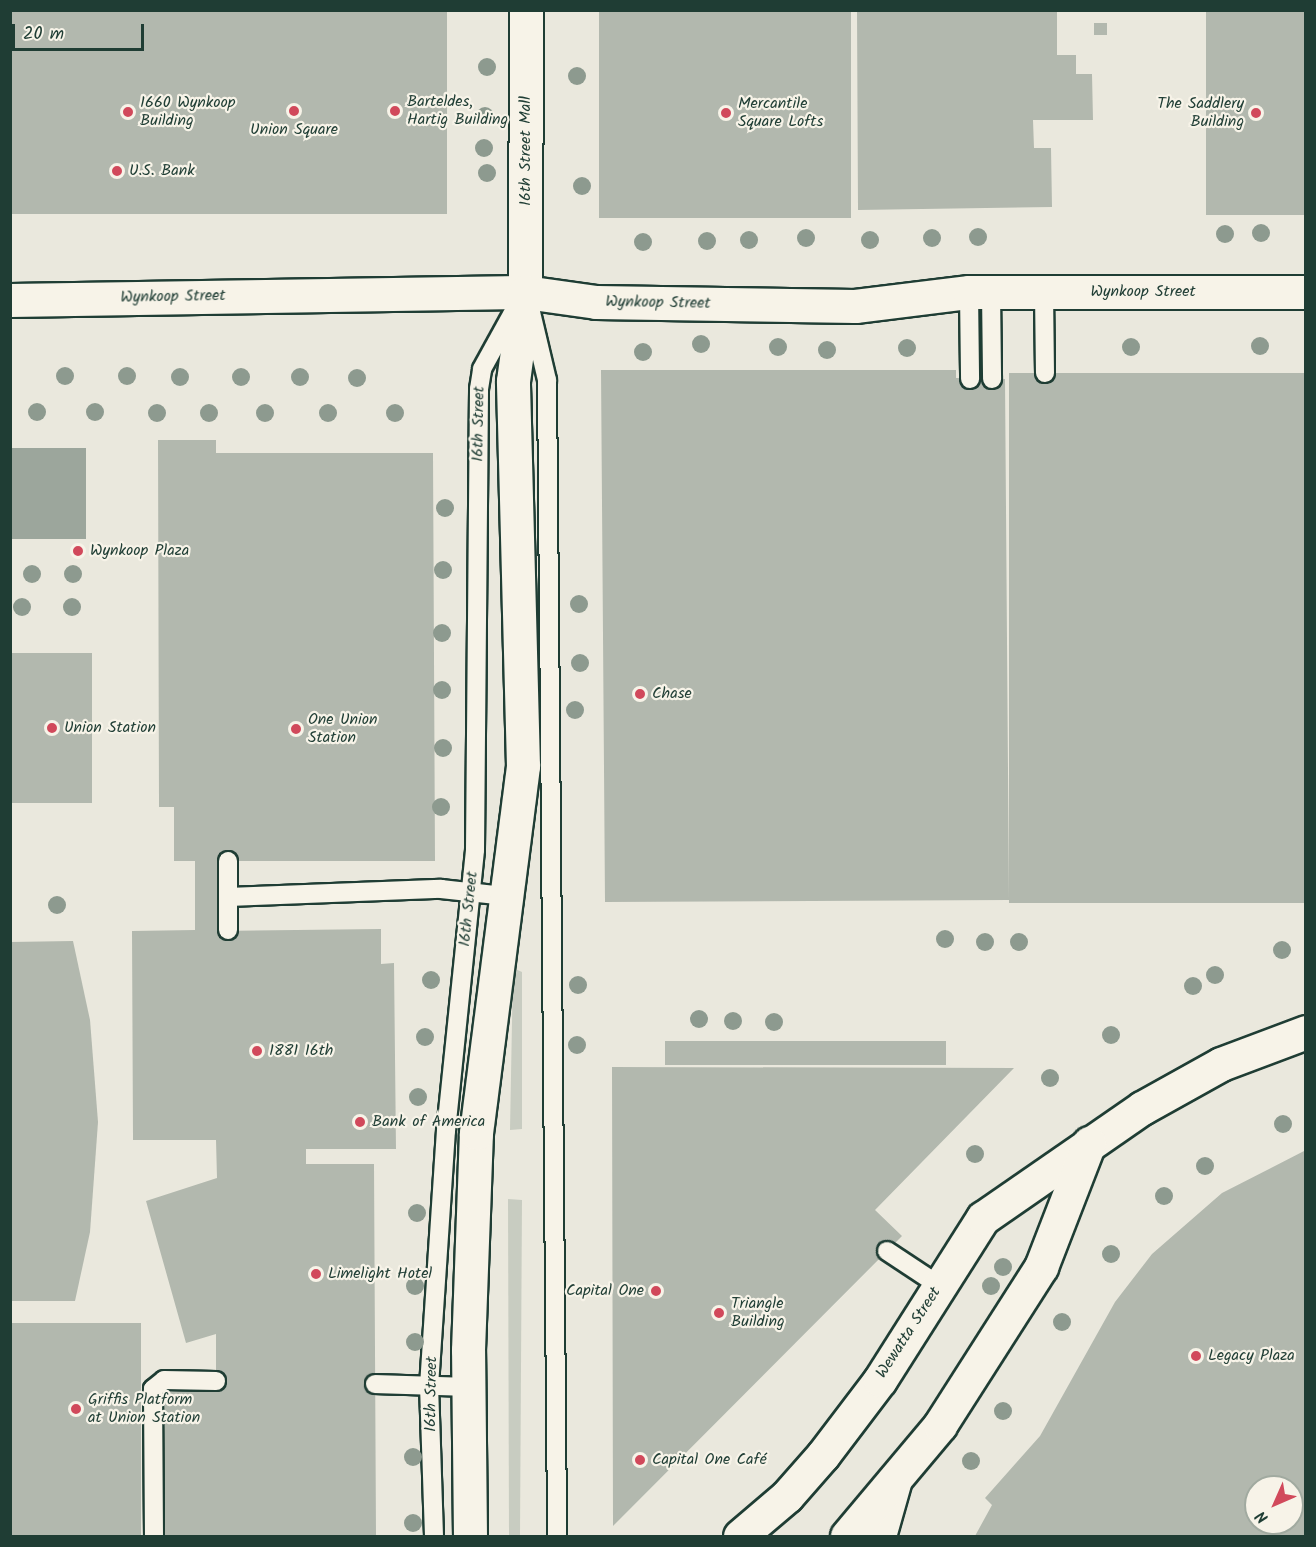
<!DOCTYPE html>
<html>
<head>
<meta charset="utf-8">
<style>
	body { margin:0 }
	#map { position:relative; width:1316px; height:1547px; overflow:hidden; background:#eae8dd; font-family:Kalam,sans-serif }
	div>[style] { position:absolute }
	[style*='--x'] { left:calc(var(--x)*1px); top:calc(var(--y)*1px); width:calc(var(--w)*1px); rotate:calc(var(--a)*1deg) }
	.green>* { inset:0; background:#c8ccc1 }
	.water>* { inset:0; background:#9ca69c; transform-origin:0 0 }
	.building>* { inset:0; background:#b2b8ae; transform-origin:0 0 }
	.roads { filter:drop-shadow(2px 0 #1f3d34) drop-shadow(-2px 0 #1f3d34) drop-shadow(0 2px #1f3d34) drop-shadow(0 -2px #1f3d34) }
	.lane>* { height:18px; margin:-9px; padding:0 9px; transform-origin:9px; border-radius:9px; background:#f7f3e8 }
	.street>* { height:33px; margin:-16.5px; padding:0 16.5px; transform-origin:16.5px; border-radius:16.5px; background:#f7f3e8 }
	.secondary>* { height:33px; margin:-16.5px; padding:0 16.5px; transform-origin:16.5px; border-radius:16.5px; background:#f7f3e8 }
	.trees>* { width:18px; height:18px; margin:-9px; border-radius:50%; background:#8d9a8f }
	.dots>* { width:16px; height:16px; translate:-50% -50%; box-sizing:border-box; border:3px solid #f7f3e8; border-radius:50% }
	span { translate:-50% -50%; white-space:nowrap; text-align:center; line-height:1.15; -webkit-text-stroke:4.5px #f7f3e8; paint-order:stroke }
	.poi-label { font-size:16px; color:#1f3d34 }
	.left { translate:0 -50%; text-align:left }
	.right { translate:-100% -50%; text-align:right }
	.street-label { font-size:16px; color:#1f3d34 }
	.frame { position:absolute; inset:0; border:12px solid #1f3d34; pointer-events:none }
	.north { position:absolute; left:1244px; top:1475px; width:60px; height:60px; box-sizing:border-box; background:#f7f3e8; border:2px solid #a1aaa0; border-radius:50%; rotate:225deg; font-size:16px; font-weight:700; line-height:24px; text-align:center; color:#1f3d34 }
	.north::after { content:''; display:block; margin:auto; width:21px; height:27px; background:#d1495b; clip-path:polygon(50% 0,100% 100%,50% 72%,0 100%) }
	.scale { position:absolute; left:12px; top:24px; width:132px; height:27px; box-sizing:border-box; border:3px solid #1f3d34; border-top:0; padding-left:8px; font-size:18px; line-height:21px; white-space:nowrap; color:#1f3d34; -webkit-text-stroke:4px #f7f3e8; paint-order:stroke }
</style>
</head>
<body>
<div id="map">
	<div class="green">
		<div style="clip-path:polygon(513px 968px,522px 972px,522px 1129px,510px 1130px)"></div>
		<div style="clip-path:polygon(508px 1199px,522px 1200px,520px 1536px,509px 1536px)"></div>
	</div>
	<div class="water">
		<div style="left:10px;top:448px;width:76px;height:91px"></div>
	</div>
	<div class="building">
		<div style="left:10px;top:10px;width:437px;height:204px"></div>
		<div style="left:599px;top:10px;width:252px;height:208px"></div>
		<div style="clip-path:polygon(857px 10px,1057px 10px,1057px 55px,1076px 55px,1076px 74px,1092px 74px,1093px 120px,1033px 120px,1034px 148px,1051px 148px,1052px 207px,858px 210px)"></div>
		<div style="left:1206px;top:10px;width:100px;height:205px"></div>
		<div style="left:1094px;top:23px;width:13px;height:12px"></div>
		<div style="clip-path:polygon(601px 370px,956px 370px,956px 378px,1005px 379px,1009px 900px,605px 902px)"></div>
		<div style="left:1009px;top:373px;width:297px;height:530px"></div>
		<div style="clip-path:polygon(158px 440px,216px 440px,216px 453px,433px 453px,435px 861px,218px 861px,219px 931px,381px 929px,381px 964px,394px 963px,396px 1149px,306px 1149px,306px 1164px,374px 1164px,376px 1536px,164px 1536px,163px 1382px,216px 1382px,216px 1334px,186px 1343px,146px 1201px,217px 1178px,216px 1140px,133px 1140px,132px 931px,195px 930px,195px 861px,174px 861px,174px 807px,159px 807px)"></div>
		<div style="left:10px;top:653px;width:82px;height:150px"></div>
		<div style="clip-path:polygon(73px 941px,90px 1020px,98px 1122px,90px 1232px,75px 1301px,10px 1301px,10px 942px)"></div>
		<div style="left:665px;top:1041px;width:281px;height:24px"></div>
		<div style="clip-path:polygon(612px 1067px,1014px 1068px,875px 1210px,902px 1236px,613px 1526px)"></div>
		<div style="clip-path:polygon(evenodd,1306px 1150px,1306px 1536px,975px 1536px,992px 1505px,985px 1498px,1040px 1436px,1115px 1302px,1152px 1254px,1222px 1193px,1306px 1150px,1256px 1487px,1292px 1487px,1292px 1523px,1256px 1523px,1256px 1487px)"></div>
		<div style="left:10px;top:1323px;width:131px;height:213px"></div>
	</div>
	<div class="roads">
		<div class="lane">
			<div style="--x:969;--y:292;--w:87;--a:89.3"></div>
			<div style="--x:991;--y:292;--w:87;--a:89.3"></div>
			<div style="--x:1044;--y:292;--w:81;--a:89.3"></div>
			<div style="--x:530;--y:308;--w:74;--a:76.7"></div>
			<div style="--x:547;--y:380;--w:1156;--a:89.5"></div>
			<div style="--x:228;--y:861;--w:69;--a:90"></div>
			<div style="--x:228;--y:897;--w:213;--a:-2.2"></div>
			<div style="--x:441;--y:889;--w:63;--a:6.3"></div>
			<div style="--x:887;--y:1251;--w:64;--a:33.4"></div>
			<div style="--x:375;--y:1384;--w:94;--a:1.8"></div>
			<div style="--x:154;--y:1536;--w:147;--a:-90.4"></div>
			<div style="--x:153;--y:1389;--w:14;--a:-39"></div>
			<div style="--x:164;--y:1380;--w:52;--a:1.1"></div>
			<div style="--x:434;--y:1536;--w:150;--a:-91.9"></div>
			<div style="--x:429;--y:1386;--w:256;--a:-86.2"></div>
			<div style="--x:446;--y:1131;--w:282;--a:-84.1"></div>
			<div style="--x:475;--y:850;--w:461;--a:-89.5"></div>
			<div style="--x:479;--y:389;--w:20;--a:-81"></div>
			<div style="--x:482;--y:369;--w:68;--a:-61.2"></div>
		</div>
		<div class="street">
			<div style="--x:525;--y:292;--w:282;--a:-89.8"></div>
			<div style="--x:879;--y:1536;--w:55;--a:-74.2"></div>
		</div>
		<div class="secondary">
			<div style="--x:10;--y:300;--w:515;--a:-0.89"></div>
			<div style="--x:525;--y:292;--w:72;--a:8"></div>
			<div style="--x:596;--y:302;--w:259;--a:0.9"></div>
			<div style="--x:855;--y:306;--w:115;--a:-7"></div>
			<div style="--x:969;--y:292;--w:337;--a:0"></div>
			<div style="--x:470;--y:1536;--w:186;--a:-90.6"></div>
			<div style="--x:468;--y:1350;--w:217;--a:-87.9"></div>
			<div style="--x:476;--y:1133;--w:370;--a:-82.7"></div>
			<div style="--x:523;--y:766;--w:385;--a:-91.5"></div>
			<div style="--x:513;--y:381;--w:90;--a:-82.3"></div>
			<div style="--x:740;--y:1536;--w:62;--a:-40.4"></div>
			<div style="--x:787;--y:1496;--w:55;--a:-48.7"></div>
			<div style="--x:823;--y:1455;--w:94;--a:-52.8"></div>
			<div style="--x:880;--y:1380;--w:192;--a:-57.6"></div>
			<div style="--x:983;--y:1218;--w:193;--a:-34.7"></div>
			<div style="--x:1142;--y:1108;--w:90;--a:-29.1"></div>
			<div style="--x:1221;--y:1064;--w:91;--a:-20.6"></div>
			<div style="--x:847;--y:1536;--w:145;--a:-50"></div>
			<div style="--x:940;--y:1425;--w:188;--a:-57.4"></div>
			<div style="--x:1041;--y:1267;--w:133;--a:-68.8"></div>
		</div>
	</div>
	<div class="trees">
		<div style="left:487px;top:67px"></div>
		<div style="left:577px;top:76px"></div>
		<div style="left:485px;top:116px"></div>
		<div style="left:484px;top:148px"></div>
		<div style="left:487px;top:173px"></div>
		<div style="left:582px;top:186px"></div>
		<div style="left:1261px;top:233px"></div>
		<div style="left:1225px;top:234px"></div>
		<div style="left:978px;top:237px"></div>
		<div style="left:806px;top:238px"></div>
		<div style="left:932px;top:238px"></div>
		<div style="left:749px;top:240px"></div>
		<div style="left:870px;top:240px"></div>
		<div style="left:707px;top:241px"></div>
		<div style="left:643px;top:242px"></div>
		<div style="left:701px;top:344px"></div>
		<div style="left:1260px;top:346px"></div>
		<div style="left:778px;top:347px"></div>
		<div style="left:1131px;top:347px"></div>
		<div style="left:907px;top:348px"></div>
		<div style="left:827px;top:350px"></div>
		<div style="left:643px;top:352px"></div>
		<div style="left:65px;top:376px"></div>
		<div style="left:127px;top:376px"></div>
		<div style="left:180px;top:377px"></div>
		<div style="left:241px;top:377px"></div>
		<div style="left:300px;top:377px"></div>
		<div style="left:357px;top:378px"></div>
		<div style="left:37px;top:412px"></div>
		<div style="left:95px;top:412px"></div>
		<div style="left:157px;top:413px"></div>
		<div style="left:209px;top:413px"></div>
		<div style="left:265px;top:413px"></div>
		<div style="left:328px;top:413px"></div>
		<div style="left:395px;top:413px"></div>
		<div style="left:445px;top:508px"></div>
		<div style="left:443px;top:570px"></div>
		<div style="left:32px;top:574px"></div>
		<div style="left:73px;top:574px"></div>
		<div style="left:579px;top:604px"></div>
		<div style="left:22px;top:607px"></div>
		<div style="left:72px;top:607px"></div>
		<div style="left:442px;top:633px"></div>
		<div style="left:580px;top:663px"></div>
		<div style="left:442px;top:690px"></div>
		<div style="left:575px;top:710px"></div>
		<div style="left:443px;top:748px"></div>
		<div style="left:441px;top:807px"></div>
		<div style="left:57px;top:905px"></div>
		<div style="left:945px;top:939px"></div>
		<div style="left:985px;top:942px"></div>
		<div style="left:1019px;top:942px"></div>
		<div style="left:1282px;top:950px"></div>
		<div style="left:1215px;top:975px"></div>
		<div style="left:431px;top:980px"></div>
		<div style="left:578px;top:985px"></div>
		<div style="left:1193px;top:986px"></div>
		<div style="left:699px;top:1019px"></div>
		<div style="left:733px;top:1021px"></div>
		<div style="left:774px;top:1022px"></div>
		<div style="left:1111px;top:1035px"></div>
		<div style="left:425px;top:1037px"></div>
		<div style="left:577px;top:1045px"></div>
		<div style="left:1050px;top:1078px"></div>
		<div style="left:418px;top:1097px"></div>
		<div style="left:1283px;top:1124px"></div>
		<div style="left:975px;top:1154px"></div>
		<div style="left:1205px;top:1166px"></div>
		<div style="left:1164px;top:1196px"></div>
		<div style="left:417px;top:1213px"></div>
		<div style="left:1111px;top:1254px"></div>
		<div style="left:1003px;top:1267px"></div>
		<div style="left:415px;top:1286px"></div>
		<div style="left:991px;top:1286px"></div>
		<div style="left:1062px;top:1322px"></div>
		<div style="left:415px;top:1342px"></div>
		<div style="left:1003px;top:1411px"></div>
		<div style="left:413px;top:1457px"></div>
		<div style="left:971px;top:1461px"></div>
		<div style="left:413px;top:1523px"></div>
	</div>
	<div class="dots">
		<div style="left:294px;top:111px;background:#d1495b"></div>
		<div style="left:395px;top:111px;background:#d1495b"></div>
		<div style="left:128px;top:112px;background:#d1495b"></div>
		<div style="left:726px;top:113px;background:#d1495b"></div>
		<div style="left:1256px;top:113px;background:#d1495b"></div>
		<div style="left:117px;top:171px;background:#d1495b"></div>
		<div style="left:78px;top:551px;background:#d1495b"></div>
		<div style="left:640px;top:694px;background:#d1495b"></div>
		<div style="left:52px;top:728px;background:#d1495b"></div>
		<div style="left:296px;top:729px;background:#d1495b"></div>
		<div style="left:257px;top:1051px;background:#d1495b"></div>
		<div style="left:360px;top:1122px;background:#d1495b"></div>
		<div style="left:316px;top:1274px;background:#d1495b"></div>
		<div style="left:656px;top:1291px;background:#d1495b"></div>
		<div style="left:719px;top:1313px;background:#d1495b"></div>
		<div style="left:1196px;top:1356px;background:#d1495b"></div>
		<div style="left:76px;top:1409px;background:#d1495b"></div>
		<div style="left:640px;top:1460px;background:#d1495b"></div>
	</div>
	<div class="poi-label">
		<span class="left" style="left:407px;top:111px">Barteldes,<br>Hartig Building</span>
		<span class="left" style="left:140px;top:112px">1660 Wynkoop<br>Building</span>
		<span class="left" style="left:738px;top:113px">Mercantile<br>Square Lofts</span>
		<span class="right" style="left:1244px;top:113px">The Saddlery<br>Building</span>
		<span style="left:294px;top:130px">Union Square</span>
		<span class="left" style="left:129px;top:171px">U.S. Bank</span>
		<span class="left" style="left:90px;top:551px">Wynkoop Plaza</span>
		<span class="left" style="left:652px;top:694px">Chase</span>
		<span class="left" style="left:308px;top:729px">One Union<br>Station</span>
		<span class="left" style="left:64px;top:728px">Union Station</span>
		<span class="left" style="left:269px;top:1051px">1881 16th</span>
		<span class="left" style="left:372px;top:1122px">Bank of America</span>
		<span class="left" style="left:328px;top:1274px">Limelight Hotel</span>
		<span class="right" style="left:644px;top:1291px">Capital One</span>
		<span class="left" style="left:731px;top:1313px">Triangle<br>Building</span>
		<span class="left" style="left:1208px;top:1356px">Legacy Plaza</span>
		<span class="left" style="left:88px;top:1409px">Griffis Platform<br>at Union Station</span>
		<span class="left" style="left:652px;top:1460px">Capital One Café</span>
	</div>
	<div class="street-label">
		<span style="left:526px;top:151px;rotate:-90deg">16th Street Mall</span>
		<span style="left:1143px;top:292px">Wynkoop Street</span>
		<span style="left:173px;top:297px;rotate:-1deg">Wynkoop Street</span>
		<span style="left:658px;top:303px;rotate:1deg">Wynkoop Street</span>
		<span style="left:479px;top:424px;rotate:-89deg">16th Street</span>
		<span style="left:469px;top:909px;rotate:-84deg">16th Street</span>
		<span style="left:909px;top:1333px;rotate:-57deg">Wewatta Street</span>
		<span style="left:432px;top:1394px;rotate:-89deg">16th Street</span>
	</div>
	<div class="frame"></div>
	<div class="north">N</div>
	<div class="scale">20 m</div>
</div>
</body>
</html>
